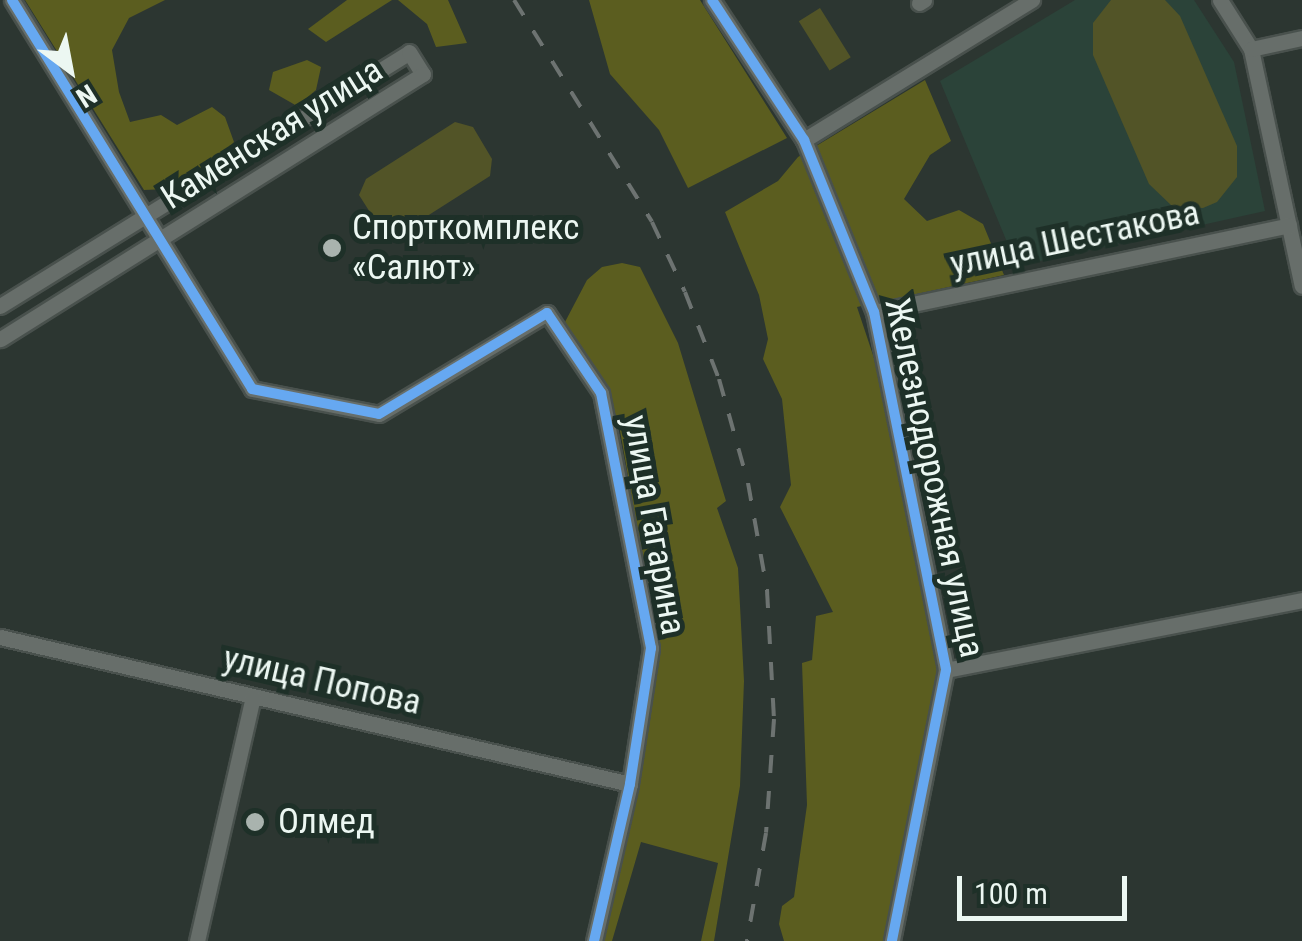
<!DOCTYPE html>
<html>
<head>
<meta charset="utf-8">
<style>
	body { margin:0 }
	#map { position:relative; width:1302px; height:941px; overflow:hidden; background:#2c3631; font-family:"Roboto Condensed",sans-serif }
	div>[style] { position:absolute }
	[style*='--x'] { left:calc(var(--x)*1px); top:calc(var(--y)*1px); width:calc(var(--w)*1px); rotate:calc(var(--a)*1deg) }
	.built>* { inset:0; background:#2b4339 }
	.green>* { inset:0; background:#525427; transform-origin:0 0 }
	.forest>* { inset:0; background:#5b5d1f }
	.roads { filter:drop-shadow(2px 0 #49514d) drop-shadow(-2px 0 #49514d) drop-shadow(0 2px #49514d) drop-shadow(0 -2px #49514d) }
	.minor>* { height:15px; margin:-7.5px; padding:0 7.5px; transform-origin:7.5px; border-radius:7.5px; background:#676e6a }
	.rail>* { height:4px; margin-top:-2px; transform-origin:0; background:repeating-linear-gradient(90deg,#6d7371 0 18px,transparent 0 36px) }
	.cycleway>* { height:10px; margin:-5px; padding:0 5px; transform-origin:5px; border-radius:5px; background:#66a8f1 }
	.dots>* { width:28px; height:28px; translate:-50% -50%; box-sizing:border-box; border:5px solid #1e3028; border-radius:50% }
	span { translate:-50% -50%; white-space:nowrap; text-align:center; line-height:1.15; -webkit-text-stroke:10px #1e3028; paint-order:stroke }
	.street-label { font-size:35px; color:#ecf7f2 }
	.poi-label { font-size:35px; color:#ecf7f2 }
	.left { translate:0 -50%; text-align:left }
	.north { position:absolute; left:20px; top:20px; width:100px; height:100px; -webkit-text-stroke:8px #1e3028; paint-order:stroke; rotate:148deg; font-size:28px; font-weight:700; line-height:40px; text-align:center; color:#ecf7f2 }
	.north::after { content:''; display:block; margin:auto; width:35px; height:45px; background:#ecf7f2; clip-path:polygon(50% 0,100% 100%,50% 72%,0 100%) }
	.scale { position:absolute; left:957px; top:876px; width:170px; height:45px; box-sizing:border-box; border:5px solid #ecf7f2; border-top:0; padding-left:12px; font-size:30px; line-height:35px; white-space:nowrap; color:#ecf7f2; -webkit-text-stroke:8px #1e3028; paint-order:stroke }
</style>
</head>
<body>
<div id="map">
	<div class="built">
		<div style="clip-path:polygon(1075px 0,1194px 0,1234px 62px,1265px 211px,1017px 266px,940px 81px)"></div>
	</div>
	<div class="green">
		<div style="clip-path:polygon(1111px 0,1165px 0,1180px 16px,1237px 146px,1237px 177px,1217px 202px,1203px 208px,1172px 206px,1149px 184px,1093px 55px,1093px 23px)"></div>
		<div style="left:820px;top:8px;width:58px;height:25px;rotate:58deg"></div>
		<div style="clip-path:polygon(455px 122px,473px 127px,492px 159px,490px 176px,399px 234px,380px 228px,359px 195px,366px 179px)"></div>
	</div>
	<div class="forest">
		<div style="clip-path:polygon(25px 0,165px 0,129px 18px,112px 50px,119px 92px,130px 122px,161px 115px,177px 125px,212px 107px,225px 117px,234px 142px,219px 157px,166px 189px,144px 190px)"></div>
		<div style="clip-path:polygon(347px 0,392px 0,326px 42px,308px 29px)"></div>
		<div style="clip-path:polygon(398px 0,448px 0,467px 43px,436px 47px,427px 24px)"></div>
		<div style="clip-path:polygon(589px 0,700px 0,787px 138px,688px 188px,659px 130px,610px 74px)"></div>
		<div style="clip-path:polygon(307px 60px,321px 67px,316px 90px,297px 106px,269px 90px,273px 72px)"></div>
		<div style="clip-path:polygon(925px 80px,951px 141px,930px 155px,904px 199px,927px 221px,959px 210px,983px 224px,1004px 275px,857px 307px,876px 364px,938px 671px,885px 941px,784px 941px,779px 924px,782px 906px,794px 897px,807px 805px,802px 663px,812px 660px,816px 616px,833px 612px,780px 507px,791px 485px,782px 399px,763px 359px,768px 339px,759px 295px,725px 212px,778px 181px,798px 157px)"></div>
		<div style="clip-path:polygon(622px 263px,640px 267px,678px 343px,726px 501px,717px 508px,738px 568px,744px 681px,740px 786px,714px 941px,701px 941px,718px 863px,641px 842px,612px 941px,600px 941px,649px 723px,657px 642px,618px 419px,565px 322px,587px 280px,602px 267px)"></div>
	</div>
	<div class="roads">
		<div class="minor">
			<div style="--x:12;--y:0;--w:457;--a:58.3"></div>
			<div style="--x:252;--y:389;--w:129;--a:11.1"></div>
			<div style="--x:379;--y:414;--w:196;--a:-31"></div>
			<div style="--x:547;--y:313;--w:97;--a:56"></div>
			<div style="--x:601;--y:393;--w:260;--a:78.9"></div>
			<div style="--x:651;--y:648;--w:138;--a:98.8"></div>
			<div style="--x:630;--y:784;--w:161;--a:102.9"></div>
			<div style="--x:712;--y:0;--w:168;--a:56.7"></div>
			<div style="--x:804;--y:140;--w:186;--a:67.9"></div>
			<div style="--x:874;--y:312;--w:365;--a:78.6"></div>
			<div style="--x:946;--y:670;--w:276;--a:101.3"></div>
			<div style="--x:1220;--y:0;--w:58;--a:57.7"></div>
			<div style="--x:1251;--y:49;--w:242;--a:77.9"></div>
			<div style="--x:919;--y:3;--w:6;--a:-31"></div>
			<div style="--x:1251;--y:49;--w:52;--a:-12.2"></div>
			<div style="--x:804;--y:140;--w:268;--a:-31.6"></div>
			<div style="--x:0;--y:306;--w:481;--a:-31.8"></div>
			<div style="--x:409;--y:52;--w:26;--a:58"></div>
			<div style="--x:423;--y:74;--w:499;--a:147.9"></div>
			<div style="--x:874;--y:312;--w:424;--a:-11.8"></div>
			<div style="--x:0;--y:637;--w:647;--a:13.13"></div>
			<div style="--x:946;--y:670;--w:363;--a:-11.1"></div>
			<div style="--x:197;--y:941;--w:251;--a:-77.1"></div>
		</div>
	</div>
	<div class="rail">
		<div style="--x:514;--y:0;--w:261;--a:58.1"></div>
		<div style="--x:652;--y:222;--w:77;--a:64.8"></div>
		<div style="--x:685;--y:292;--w:93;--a:68.7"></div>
		<div style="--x:719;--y:379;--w:108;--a:74.4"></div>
		<div style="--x:748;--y:483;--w:109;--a:79.9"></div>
		<div style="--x:767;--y:590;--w:129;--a:86.9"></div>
		<div style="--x:774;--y:719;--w:114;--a:94"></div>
		<div style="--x:766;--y:833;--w:110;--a:100"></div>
	</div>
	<div class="cycleway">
		<div style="--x:12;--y:0;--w:457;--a:58.3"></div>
		<div style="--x:252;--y:389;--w:129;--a:11.1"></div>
		<div style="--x:379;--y:414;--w:196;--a:-31"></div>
		<div style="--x:547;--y:313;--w:97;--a:56"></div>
		<div style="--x:601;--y:393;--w:260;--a:78.9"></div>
		<div style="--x:651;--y:648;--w:138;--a:98.8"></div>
		<div style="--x:630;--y:784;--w:161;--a:102.9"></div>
		<div style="--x:712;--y:0;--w:168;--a:56.7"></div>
		<div style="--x:804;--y:140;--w:186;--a:67.9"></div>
		<div style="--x:874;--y:312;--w:365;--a:78.6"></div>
		<div style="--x:946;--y:670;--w:276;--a:101.3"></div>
	</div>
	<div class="dots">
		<div style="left:332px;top:248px;background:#a9b3ae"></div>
		<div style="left:255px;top:822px;background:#a9b3ae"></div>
	</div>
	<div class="street-label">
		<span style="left:272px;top:134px;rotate:-32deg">Каменская улица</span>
		<span style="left:1075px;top:239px;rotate:-12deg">улица Шестакова</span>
		<span style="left:934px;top:478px;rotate:78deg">Железнодорожная улица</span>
		<span style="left:654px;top:525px;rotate:80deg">улица Гагарина</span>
		<span style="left:322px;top:681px;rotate:13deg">улица Попова</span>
	</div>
	<div class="poi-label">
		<span class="left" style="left:352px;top:248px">Спорткомплекс<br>«Салют»</span>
		<span class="left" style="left:278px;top:822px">Олмед</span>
	</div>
	<div class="north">N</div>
	<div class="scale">100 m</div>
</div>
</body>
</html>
